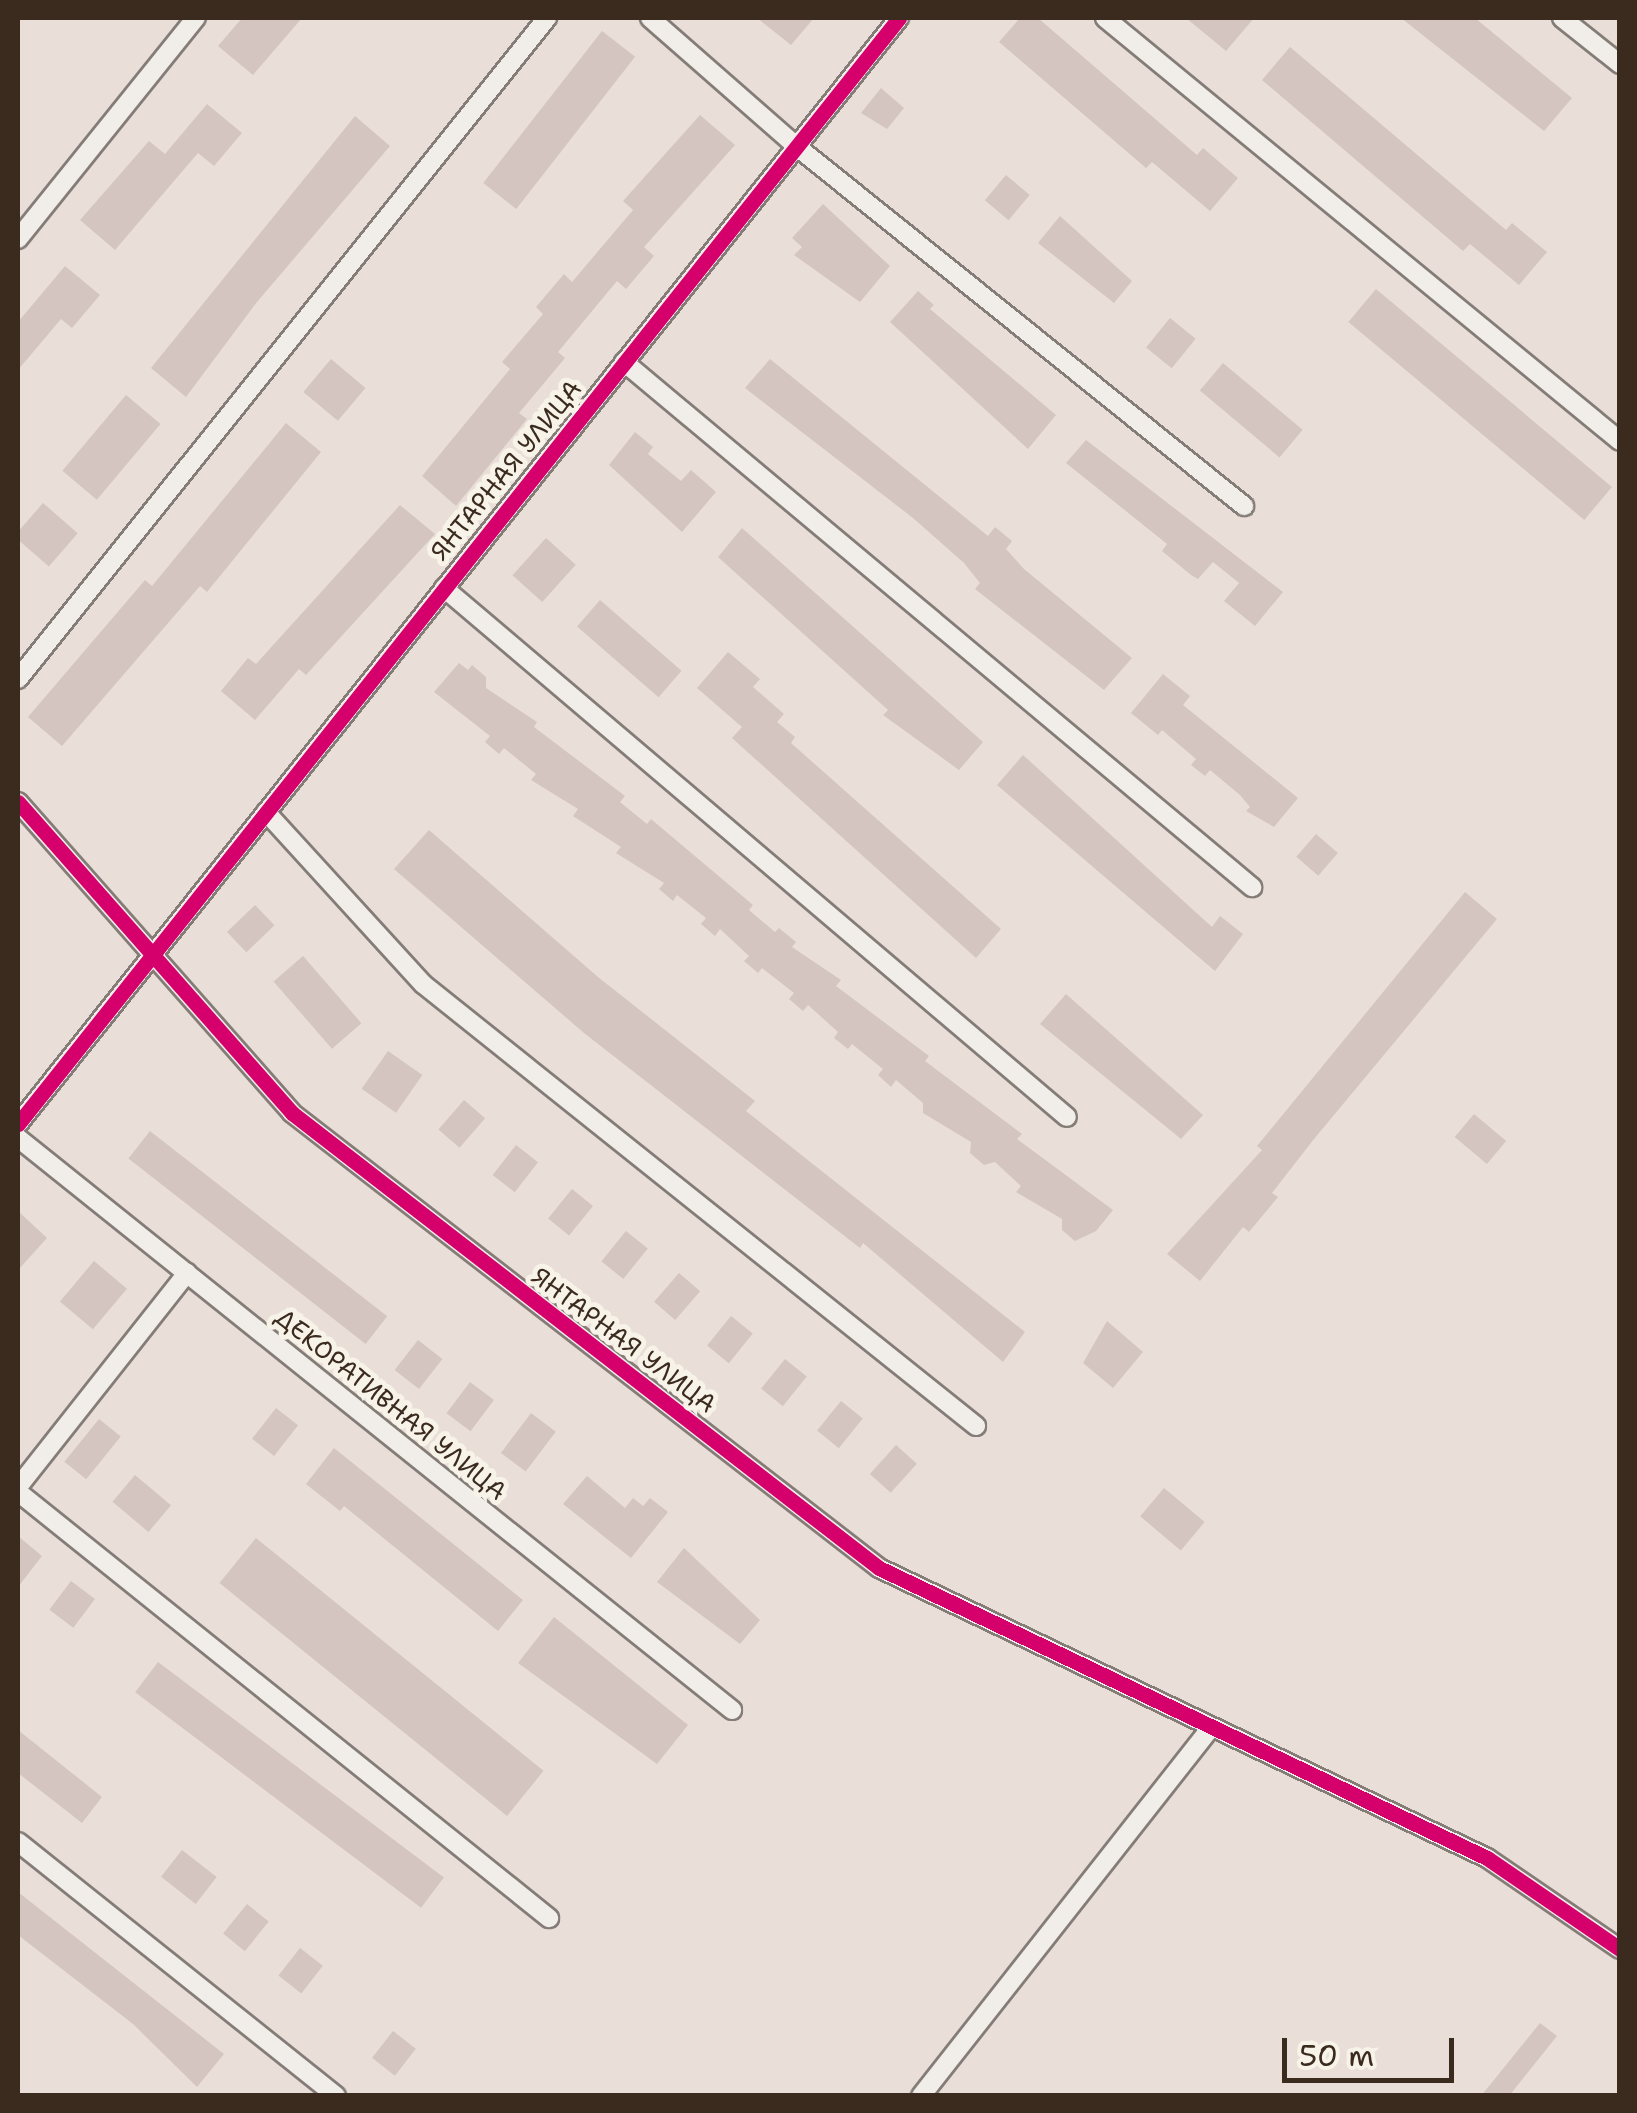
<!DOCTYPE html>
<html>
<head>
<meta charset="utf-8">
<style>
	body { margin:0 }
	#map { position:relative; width:1637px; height:2113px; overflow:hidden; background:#e9ded8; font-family:"Shantell Sans",sans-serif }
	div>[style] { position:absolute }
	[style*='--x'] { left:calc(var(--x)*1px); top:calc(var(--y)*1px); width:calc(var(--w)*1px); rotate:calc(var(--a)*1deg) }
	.building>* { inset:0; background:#d5c5c0; transform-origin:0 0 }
	.roads { filter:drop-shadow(2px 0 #847c77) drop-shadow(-2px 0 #847c77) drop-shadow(0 2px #847c77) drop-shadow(0 -2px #847c77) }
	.minor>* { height:18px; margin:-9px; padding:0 9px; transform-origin:9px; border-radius:9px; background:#f1eeea }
	.cycleway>* { height:15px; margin:-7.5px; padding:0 7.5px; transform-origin:7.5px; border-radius:7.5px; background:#d6006c }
	span { translate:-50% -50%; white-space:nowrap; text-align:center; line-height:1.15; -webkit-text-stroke:10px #f7f3e8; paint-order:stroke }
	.street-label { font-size:25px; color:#3b2a1e }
	.frame { position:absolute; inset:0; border:20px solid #3b2a1e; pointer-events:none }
	.scale { position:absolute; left:1282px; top:2038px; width:172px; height:45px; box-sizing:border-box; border:5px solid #3b2a1e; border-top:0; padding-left:12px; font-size:30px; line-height:35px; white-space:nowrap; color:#3b2a1e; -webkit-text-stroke:8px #f7f3e8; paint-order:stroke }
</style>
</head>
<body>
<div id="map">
	<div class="building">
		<div style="clip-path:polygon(242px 18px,302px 18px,253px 75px,218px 46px)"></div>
		<div style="clip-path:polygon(757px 18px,814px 18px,791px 45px)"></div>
		<div style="clip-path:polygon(1020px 18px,1038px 18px,1197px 155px,1203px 148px,1238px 178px,1210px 211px,1152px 162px,1146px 168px,999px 42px)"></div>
		<div style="clip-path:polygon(1186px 18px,1254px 18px,1226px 51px)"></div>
		<div style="clip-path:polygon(1401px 18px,1475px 18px,1572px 98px,1544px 131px)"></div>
		<div style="left:602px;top:31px;width:42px;height:193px;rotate:38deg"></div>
		<div style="clip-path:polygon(1290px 47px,1506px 230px,1512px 223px,1547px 252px,1519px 285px,1470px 244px,1463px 251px,1262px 80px)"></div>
		<div style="clip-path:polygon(881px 88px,904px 108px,887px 129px,861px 113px)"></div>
		<div style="clip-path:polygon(207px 104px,242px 133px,214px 166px,198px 153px,115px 250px,80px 220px,149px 141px,165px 154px)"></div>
		<div style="clip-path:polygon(700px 115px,735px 145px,644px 247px,654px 256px,626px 289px,617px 281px,558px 352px,565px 358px,519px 413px,527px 419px,456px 506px,422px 476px,510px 369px,502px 362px,543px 314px,536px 307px,564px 274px,572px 282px,633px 210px,623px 201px)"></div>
		<div style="clip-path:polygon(355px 116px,390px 146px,257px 302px,186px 397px,151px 368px)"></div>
		<div style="left:1006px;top:175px;width:31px;height:33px;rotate:40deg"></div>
		<div style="clip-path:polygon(823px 204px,890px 266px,860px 302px,794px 255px,802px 247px,792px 238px)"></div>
		<div style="clip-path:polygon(1060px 216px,1132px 281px,1114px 303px,1038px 243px)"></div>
		<div style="clip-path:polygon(65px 266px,100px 295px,72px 328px,61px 319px,18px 370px,18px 322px)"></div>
		<div style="left:1376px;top:289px;width:308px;height:43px;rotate:40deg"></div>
		<div style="clip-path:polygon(918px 291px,934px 305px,930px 309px,1056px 415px,1028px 449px,890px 322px)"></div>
		<div style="left:1170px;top:318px;width:33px;height:38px;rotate:39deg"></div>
		<div style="left:331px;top:359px;width:45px;height:43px;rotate:40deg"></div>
		<div style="clip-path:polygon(770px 359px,988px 536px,995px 527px,1012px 541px,1006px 549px,1024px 569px,1132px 658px,1104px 690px,975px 589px,980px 583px,964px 563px,913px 518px,745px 388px)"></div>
		<div style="left:1223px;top:363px;width:104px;height:36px;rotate:40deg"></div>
		<div style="left:126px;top:395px;width:45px;height:99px;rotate:40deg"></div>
		<div style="clip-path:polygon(286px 423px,321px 452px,207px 592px,200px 586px,62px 746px,28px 717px,145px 580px,152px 586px)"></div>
		<div style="clip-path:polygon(635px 432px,653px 447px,648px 454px,681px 481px,691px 470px,716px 492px,682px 532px,609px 465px)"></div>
		<div style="clip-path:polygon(1086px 440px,1283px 592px,1255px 626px,1224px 601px,1239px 583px,1213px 562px,1198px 579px,1191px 575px,1162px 551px,1167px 544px,1066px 463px)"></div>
		<div style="left:43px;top:503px;width:46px;height:44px;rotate:41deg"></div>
		<div style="clip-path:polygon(400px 505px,435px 534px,306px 675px,299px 669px,255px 720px,221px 691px,248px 658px,256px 664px)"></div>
		<div style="clip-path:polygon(742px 528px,983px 742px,959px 770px,883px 715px,888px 710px,718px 557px)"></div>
		<div style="left:546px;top:538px;width:40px;height:50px;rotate:42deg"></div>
		<div style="left:600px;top:600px;width:108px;height:35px;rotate:41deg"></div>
		<div style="clip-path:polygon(728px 652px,760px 679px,753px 687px,784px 714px,777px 722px,795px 737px,791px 743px,1001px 929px,976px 958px,732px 738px,742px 727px,697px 688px)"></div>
		<div style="clip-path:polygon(459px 663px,468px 670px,472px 665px,486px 677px,486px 688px,537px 722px,534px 727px,625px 796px,620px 802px,647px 824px,651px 819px,753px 905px,749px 910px,775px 932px,779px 928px,796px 942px,792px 947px,841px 980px,836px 986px,929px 1056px,925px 1061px,1022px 1134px,1017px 1139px,1113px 1210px,1096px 1231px,1075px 1241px,1062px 1230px,1062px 1219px,1016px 1192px,1021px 1186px,995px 1162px,984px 1165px,970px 1153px,971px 1142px,923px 1113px,923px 1103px,896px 1080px,891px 1087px,878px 1075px,883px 1069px,852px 1044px,848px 1049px,834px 1038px,838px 1032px,808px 1005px,803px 1011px,789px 999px,794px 993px,762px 968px,758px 973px,744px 961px,749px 956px,720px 929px,715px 936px,701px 924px,706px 918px,677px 895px,673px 901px,659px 889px,664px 883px,616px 853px,621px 847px,573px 816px,578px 809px,531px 780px,536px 774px,504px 748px,499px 754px,485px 742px,490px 736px,434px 692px)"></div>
		<div style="clip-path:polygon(1163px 674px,1190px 696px,1183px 705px,1298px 798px,1274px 827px,1246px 811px,1250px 807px,1240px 795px,1210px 770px,1205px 776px,1191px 765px,1196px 759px,1162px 730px,1158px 735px,1131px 713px)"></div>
		<div style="clip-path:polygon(1023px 755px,1212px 927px,1220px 916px,1243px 934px,1215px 971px,997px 785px)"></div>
		<div style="clip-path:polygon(429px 830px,598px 977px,755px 1101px,746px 1111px,1025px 1332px,1003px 1362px,863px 1243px,860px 1248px,584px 1033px,394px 869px)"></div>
		<div style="left:1316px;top:834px;width:29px;height:30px;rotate:41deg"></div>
		<div style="clip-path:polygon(1465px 892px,1497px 919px,1314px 1139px,1272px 1193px,1278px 1197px,1249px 1232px,1243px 1227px,1200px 1281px,1167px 1254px,1262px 1150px,1257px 1146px)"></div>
		<div style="left:255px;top:905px;width:28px;height:39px;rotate:46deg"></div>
		<div style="left:303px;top:956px;width:89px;height:39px;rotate:49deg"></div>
		<div style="clip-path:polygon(1066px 994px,1203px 1115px,1181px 1139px,1040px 1024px)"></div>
		<div style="left:388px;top:1051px;width:42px;height:46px;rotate:35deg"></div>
		<div style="left:464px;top:1100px;width:28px;height:39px;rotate:41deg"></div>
		<div style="left:1474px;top:1114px;width:42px;height:30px;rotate:40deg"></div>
		<div style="left:150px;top:1131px;width:301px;height:35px;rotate:38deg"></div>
		<div style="left:516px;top:1145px;width:28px;height:38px;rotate:38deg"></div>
		<div style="left:572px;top:1189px;width:27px;height:38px;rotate:39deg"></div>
		<div style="clip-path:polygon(18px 1211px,47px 1238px,18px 1270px)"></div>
		<div style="left:626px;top:1231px;width:28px;height:39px;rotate:39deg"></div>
		<div style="left:94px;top:1261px;width:43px;height:53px;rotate:40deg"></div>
		<div style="left:679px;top:1273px;width:28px;height:38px;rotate:41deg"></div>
		<div style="left:731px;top:1316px;width:28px;height:38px;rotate:39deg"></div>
		<div style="clip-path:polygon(1107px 1321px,1143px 1352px,1113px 1388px,1083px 1363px)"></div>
		<div style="left:418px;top:1340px;width:31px;height:38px;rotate:38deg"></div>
		<div style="left:785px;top:1359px;width:28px;height:38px;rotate:39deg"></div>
		<div style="left:470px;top:1382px;width:30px;height:39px;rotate:37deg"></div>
		<div style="left:841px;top:1401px;width:28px;height:38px;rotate:39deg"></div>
		<div style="left:276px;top:1408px;width:28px;height:39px;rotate:38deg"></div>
		<div style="left:531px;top:1413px;width:31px;height:50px;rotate:37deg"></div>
		<div style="left:99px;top:1419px;width:28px;height:55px;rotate:39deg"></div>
		<div style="left:896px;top:1445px;width:28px;height:39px;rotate:42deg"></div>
		<div style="clip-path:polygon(334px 1448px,523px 1600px,498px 1631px,344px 1506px,340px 1511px,306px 1484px)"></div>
		<div style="left:135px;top:1475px;width:47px;height:35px;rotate:40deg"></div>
		<div style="clip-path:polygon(587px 1476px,625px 1508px,633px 1498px,643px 1506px,650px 1498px,668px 1512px,631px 1558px,563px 1504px)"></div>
		<div style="left:1164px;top:1488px;width:53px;height:37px;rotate:40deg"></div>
		<div style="clip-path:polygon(18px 1536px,42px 1556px,18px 1587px)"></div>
		<div style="left:256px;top:1538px;width:370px;height:58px;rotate:39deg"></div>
		<div style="clip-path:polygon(684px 1548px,760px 1620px,740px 1644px,657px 1582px)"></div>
		<div style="left:71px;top:1581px;width:30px;height:36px;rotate:37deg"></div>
		<div style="clip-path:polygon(554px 1617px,688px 1725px,657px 1764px,518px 1663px)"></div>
		<div style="left:158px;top:1662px;width:358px;height:38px;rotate:37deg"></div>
		<div style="clip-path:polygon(18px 1730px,102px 1797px,82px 1823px,18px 1773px)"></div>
		<div style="left:182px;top:1850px;width:44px;height:34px;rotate:38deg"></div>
		<div style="clip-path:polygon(18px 1892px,224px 2054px,197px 2087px,133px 2024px,18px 1935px)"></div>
		<div style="left:247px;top:1904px;width:28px;height:38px;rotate:39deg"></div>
		<div style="left:300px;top:1948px;width:29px;height:35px;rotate:38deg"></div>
		<div style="clip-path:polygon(1540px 2023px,1557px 2036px,1509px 2096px,1481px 2096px)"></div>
		<div style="left:393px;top:2031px;width:29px;height:34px;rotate:38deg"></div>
	</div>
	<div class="roads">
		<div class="minor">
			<div style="--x:650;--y:18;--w:194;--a:41.2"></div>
			<div style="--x:796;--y:146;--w:575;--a:38.78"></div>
			<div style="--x:1105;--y:18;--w:666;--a:39.4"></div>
			<div style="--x:1562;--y:18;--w:74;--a:38.4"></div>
			<div style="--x:18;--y:239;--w:284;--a:-51.2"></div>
			<div style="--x:624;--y:362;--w:819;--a:39.9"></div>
			<div style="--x:444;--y:588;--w:817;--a:40.34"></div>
			<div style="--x:18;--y:679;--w:847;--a:-51.33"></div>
			<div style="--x:18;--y:802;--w:414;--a:48.6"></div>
			<div style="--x:292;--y:1113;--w:743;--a:37.78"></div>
			<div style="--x:879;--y:1568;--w:674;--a:25.5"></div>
			<div style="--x:1487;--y:1858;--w:161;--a:34.4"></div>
			<div style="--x:266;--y:812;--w:233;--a:47.6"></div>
			<div style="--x:423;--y:984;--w:708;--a:38.63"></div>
			<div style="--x:18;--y:1124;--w:1414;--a:-51.46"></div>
			<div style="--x:18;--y:1138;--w:915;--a:38.7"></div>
			<div style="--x:18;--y:1487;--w:273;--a:-51.7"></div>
			<div style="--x:18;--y:1492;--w:681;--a:38.74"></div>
			<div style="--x:18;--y:1842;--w:407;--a:38.6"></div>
			<div style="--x:921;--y:2096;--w:469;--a:-51.8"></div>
		</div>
	</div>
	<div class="cycleway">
		<div style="--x:18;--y:802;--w:414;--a:48.6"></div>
		<div style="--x:292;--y:1113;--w:743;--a:37.78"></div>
		<div style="--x:879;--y:1568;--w:674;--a:25.5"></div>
		<div style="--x:1487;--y:1858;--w:161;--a:34.4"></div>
		<div style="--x:18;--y:1124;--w:1414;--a:-51.46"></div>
	</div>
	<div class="street-label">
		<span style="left:506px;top:470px;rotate:-51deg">ЯНТАРНАЯ УЛИЦА</span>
		<span style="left:624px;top:1340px;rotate:37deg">ЯНТАРНАЯ УЛИЦА</span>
		<span style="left:391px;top:1404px;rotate:39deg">ДЕКОРАТИВНАЯ УЛИЦА</span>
	</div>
	<div class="frame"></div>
	<div class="scale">50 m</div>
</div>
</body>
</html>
